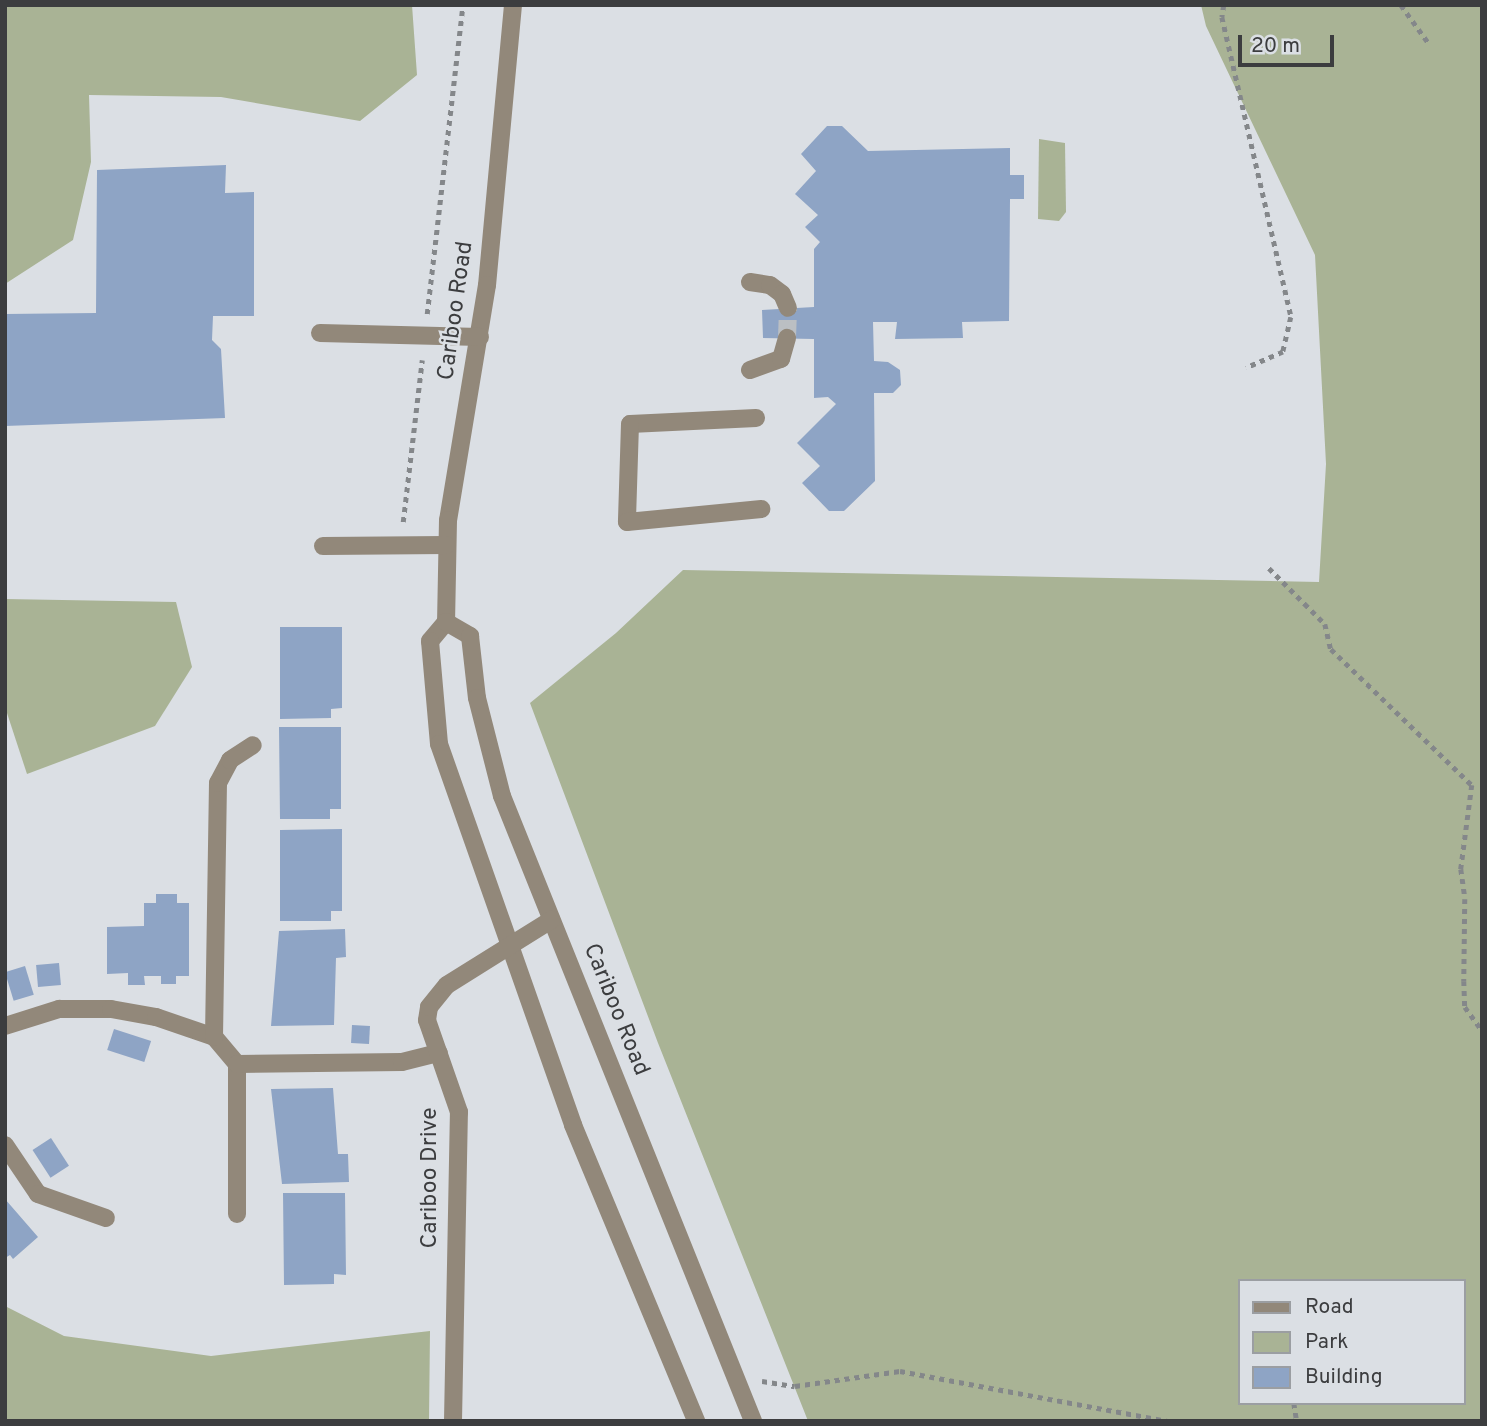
<!DOCTYPE html>
<html>
<head>
<meta charset="utf-8">
<style>
	body { margin:0 }
	#map { position:relative; width:1487px; height:1426px; overflow:hidden; background:#dbdfe4; font-family:Overpass,sans-serif }
	div>[style] { position:absolute }
	[style*='--x'] { left:calc(var(--x)*1px); top:calc(var(--y)*1px); width:calc(var(--w)*1px); rotate:calc(var(--a)*1deg) }
	.green>* { inset:0; background:#a9b395 }
	.building>* { inset:0; background:#8ea4c5; transform-origin:0 0 }
	.minor-tunnel>* { height:18px; margin-top:-9px; transform-origin:0; background:repeating-linear-gradient(90deg,#bbbfc3 0 18px,transparent 0 27px) }
	.path>* { height:4.5px; margin-top:-2.25px; transform-origin:0; background:repeating-linear-gradient(90deg,#84878a 0 5px,transparent 0 10px) }
	.minor>* { height:18px; margin:-9px; padding:0 9px; transform-origin:9px; border-radius:9px; background:#92887a }
	span { translate:-50% -50%; white-space:nowrap; text-align:center; line-height:1.15; -webkit-text-stroke:5px #dbdfe4; paint-order:stroke }
	.street-label { font-size:23px; color:#3c3d3f }
	.frame { position:absolute; inset:0; border:7px solid #3c3d3f; pointer-events:none }
	.legend { position:absolute; left:1238px; top:1279px; width:228px; height:126px; box-sizing:border-box; background:#dbdfe4; border:2px solid #9b9ea2; margin:0; padding:9px 12px; list-style:none; font-size:21px; color:#3c3d3f }
	.legend li { display:flex; align-items:center; gap:14px; height:35px }
	.legend b { width:35px; border:2px solid #9b9ea2 }
	.scale { position:absolute; left:1238px; top:35px; width:96px; height:32px; box-sizing:border-box; border:4px solid #3c3d3f; border-top:0; padding-left:9px; font-size:21px; line-height:24px; white-space:nowrap; color:#3c3d3f; -webkit-text-stroke:5px #dbdfe4; paint-order:stroke }
</style>
</head>
<body>
<div id="map">
	<div class="green">
		<div style="clip-path:polygon(5px 5px,412px 5px,417px 75px,360px 121px,221px 97px,89px 95px,91px 162px,73px 240px,5px 284px)"></div>
		<div style="clip-path:polygon(evenodd,1201px 5px,1482px 5px,1482px 1421px,808px 1421px,658px 1043px,530px 703px,616px 633px,683px 570px,1319px 582px,1326px 464px,1315px 255px,1206px 26px,1201px 5px,1240px 1281px,1464px 1281px,1464px 1403px,1240px 1403px,1240px 1281px)"></div>
		<div style="clip-path:polygon(1039px 139px,1065px 143px,1066px 212px,1059px 221px,1038px 219px)"></div>
		<div style="clip-path:polygon(5px 599px,176px 602px,192px 667px,155px 726px,27px 774px,5px 707px)"></div>
		<div style="clip-path:polygon(5px 1306px,64px 1336px,211px 1356px,430px 1331px,429px 1421px,5px 1421px)"></div>
	</div>
	<div class="building">
		<div style="clip-path:polygon(827px 126px,842px 126px,868px 151px,1010px 148px,1010px 175px,1024px 175px,1024px 199px,1010px 199px,1009px 321px,962px 322px,963px 338px,895px 339px,897px 322px,873px 322px,874px 361px,888px 362px,900px 370px,901px 385px,893px 393px,874px 393px,875px 481px,844px 511px,829px 511px,802px 483px,820px 466px,797px 443px,836px 404px,828px 397px,814px 398px,814px 339px,763px 338px,762px 310px,814px 307px,814px 249px,820px 242px,805px 227px,818px 215px,795px 194px,816px 171px,801px 154px)"></div>
		<div style="clip-path:polygon(226px 165px,225px 193px,254px 192px,254px 316px,213px 316px,212px 340px,221px 349px,225px 418px,5px 426px,5px 314px,96px 313px,97px 170px)"></div>
		<div style="clip-path:polygon(280px 627px,342px 627px,342px 708px,331px 709px,331px 718px,280px 719px)"></div>
		<div style="clip-path:polygon(279px 727px,341px 727px,341px 809px,330px 809px,330px 819px,280px 819px)"></div>
		<div style="clip-path:polygon(342px 829px,342px 911px,331px 911px,331px 921px,280px 921px,280px 830px)"></div>
		<div style="clip-path:polygon(156px 894px,177px 894px,177px 903px,189px 903px,189px 976px,176px 976px,176px 984px,161px 984px,161px 976px,144px 976px,145px 985px,128px 985px,128px 973px,107px 974px,107px 927px,144px 926px,144px 903px,156px 903px)"></div>
		<div style="clip-path:polygon(345px 929px,346px 957px,336px 958px,334px 1025px,271px 1026px,279px 931px)"></div>
		<div style="left:59px;top:963px;width:22px;height:23px;rotate:85deg"></div>
		<div style="left:25px;top:966px;width:30px;height:21px;rotate:73deg"></div>
		<div style="left:352px;top:1025px;width:18px;height:18px;rotate:3deg"></div>
		<div style="left:114px;top:1029px;width:39px;height:22px;rotate:18deg"></div>
		<div style="clip-path:polygon(333px 1088px,338px 1154px,348px 1154px,349px 1182px,282px 1184px,271px 1089px)"></div>
		<div style="left:51px;top:1138px;width:33px;height:22px;rotate:57deg"></div>
		<div style="clip-path:polygon(283px 1193px,345px 1193px,346px 1275px,334px 1274px,334px 1284px,284px 1285px)"></div>
		<div style="clip-path:polygon(5px 1199px,38px 1237px,13px 1259px,10px 1255px,5px 1258px)"></div>
	</div>
	<div class="minor-tunnel">
		<div style="--x:787;--y:338;--w:30;--a:-88"></div>
	</div>
	<div class="path">
		<div style="--x:1224;--y:5;--w:12;--a:99"></div>
		<div style="--x:1222;--y:17;--w:308;--a:77"></div>
		<div style="--x:1291;--y:317;--w:36;--a:103"></div>
		<div style="--x:1283;--y:352;--w:40;--a:156.6"></div>
		<div style="--x:1401;--y:5;--w:49;--a:54.1"></div>
		<div style="--x:427;--y:314;--w:311;--a:-83.4"></div>
		<div style="--x:403;--y:522;--w:163;--a:-83.3"></div>
		<div style="--x:1269;--y:568;--w:79;--a:45"></div>
		<div style="--x:1325;--y:624;--w:26;--a:77"></div>
		<div style="--x:1331;--y:649;--w:196;--a:44"></div>
		<div style="--x:1472;--y:785;--w:85;--a:97.5"></div>
		<div style="--x:1461;--y:869;--w:30;--a:82"></div>
		<div style="--x:1465;--y:899;--w:82;--a:90.7"></div>
		<div style="--x:1464;--y:981;--w:26;--a:88"></div>
		<div style="--x:1465;--y:1007;--w:29;--a:54"></div>
		<div style="--x:762;--y:1381;--w:33;--a:9"></div>
		<div style="--x:795;--y:1386;--w:106;--a:-8.1"></div>
		<div style="--x:900;--y:1371;--w:272;--a:10.6"></div>
		<div style="--x:1294;--y:1403;--w:18;--a:81"></div>
	</div>
	<div class="minor">
		<div style="--x:513;--y:5;--w:281;--a:95.3"></div>
		<div style="--x:487;--y:285;--w:238;--a:99.4"></div>
		<div style="--x:448;--y:520;--w:102;--a:91.1"></div>
		<div style="--x:446;--y:622;--w:25;--a:130"></div>
		<div style="--x:430;--y:641;--w:103;--a:85"></div>
		<div style="--x:439;--y:744;--w:404;--a:70.6"></div>
		<div style="--x:573;--y:1125;--w:321;--a:67.4"></div>
		<div style="--x:750;--y:282;--w:20;--a:9"></div>
		<div style="--x:770;--y:285;--w:15;--a:37"></div>
		<div style="--x:782;--y:294;--w:15;--a:67"></div>
		<div style="--x:320;--y:333;--w:160;--a:1.4"></div>
		<div style="--x:750;--y:370;--w:33;--a:-20"></div>
		<div style="--x:781;--y:359;--w:22;--a:-74"></div>
		<div style="--x:756;--y:418;--w:126;--a:177.3"></div>
		<div style="--x:630;--y:424;--w:98;--a:91.8"></div>
		<div style="--x:627;--y:522;--w:135;--a:-5.5"></div>
		<div style="--x:323;--y:546;--w:123;--a:-0.5"></div>
		<div style="--x:446;--y:622;--w:28;--a:30"></div>
		<div style="--x:470;--y:636;--w:62;--a:83.6"></div>
		<div style="--x:477;--y:698;--w:101;--a:75.7"></div>
		<div style="--x:502;--y:796;--w:674;--a:68.12"></div>
		<div style="--x:5;--y:1026;--w:57;--a:-17.5"></div>
		<div style="--x:59;--y:1009;--w:52;--a:0"></div>
		<div style="--x:111;--y:1009;--w:46;--a:10.1"></div>
		<div style="--x:156;--y:1017;--w:61;--a:19"></div>
		<div style="--x:237;--y:1064;--w:35;--a:-130"></div>
		<div style="--x:214;--y:1037;--w:254;--a:-89.1"></div>
		<div style="--x:218;--y:783;--w:26;--a:-62"></div>
		<div style="--x:230;--y:760;--w:27;--a:-33"></div>
		<div style="--x:5;--y:1145;--w:59;--a:56"></div>
		<div style="--x:38;--y:1194;--w:72;--a:19.4"></div>
		<div style="--x:237;--y:1214;--w:150;--a:-90"></div>
		<div style="--x:237;--y:1064;--w:165;--a:-0.7"></div>
		<div style="--x:402;--y:1062;--w:38;--a:-14"></div>
		<div style="--x:453;--y:1421;--w:309;--a:-88.9"></div>
		<div style="--x:459;--y:1112;--w:97;--a:-109.2"></div>
		<div style="--x:427;--y:1020;--w:13;--a:-81"></div>
		<div style="--x:429;--y:1007;--w:28;--a:-51"></div>
		<div style="--x:447;--y:985;--w:123;--a:-32"></div>
	</div>
	<div class="street-label">
		<span style="left:457px;top:311px;rotate:-82deg">Cariboo Road</span>
		<span style="left:615px;top:1010px;rotate:68deg">Cariboo Road</span>
		<span style="left:431px;top:1178px;rotate:-90deg">Cariboo Drive</span>
	</div>
	<div class="frame"></div>
	<ul class="legend">
	<li><b style="height:9px;background:#92887a"></b>Road</li>
	<li><b style="height:19px;background:#a9b395"></b>Park</li>
	<li><b style="height:19px;background:#8ea4c5"></b>Building</li>
	</ul>
	<div class="scale">20 m</div>
</div>
</body>
</html>
